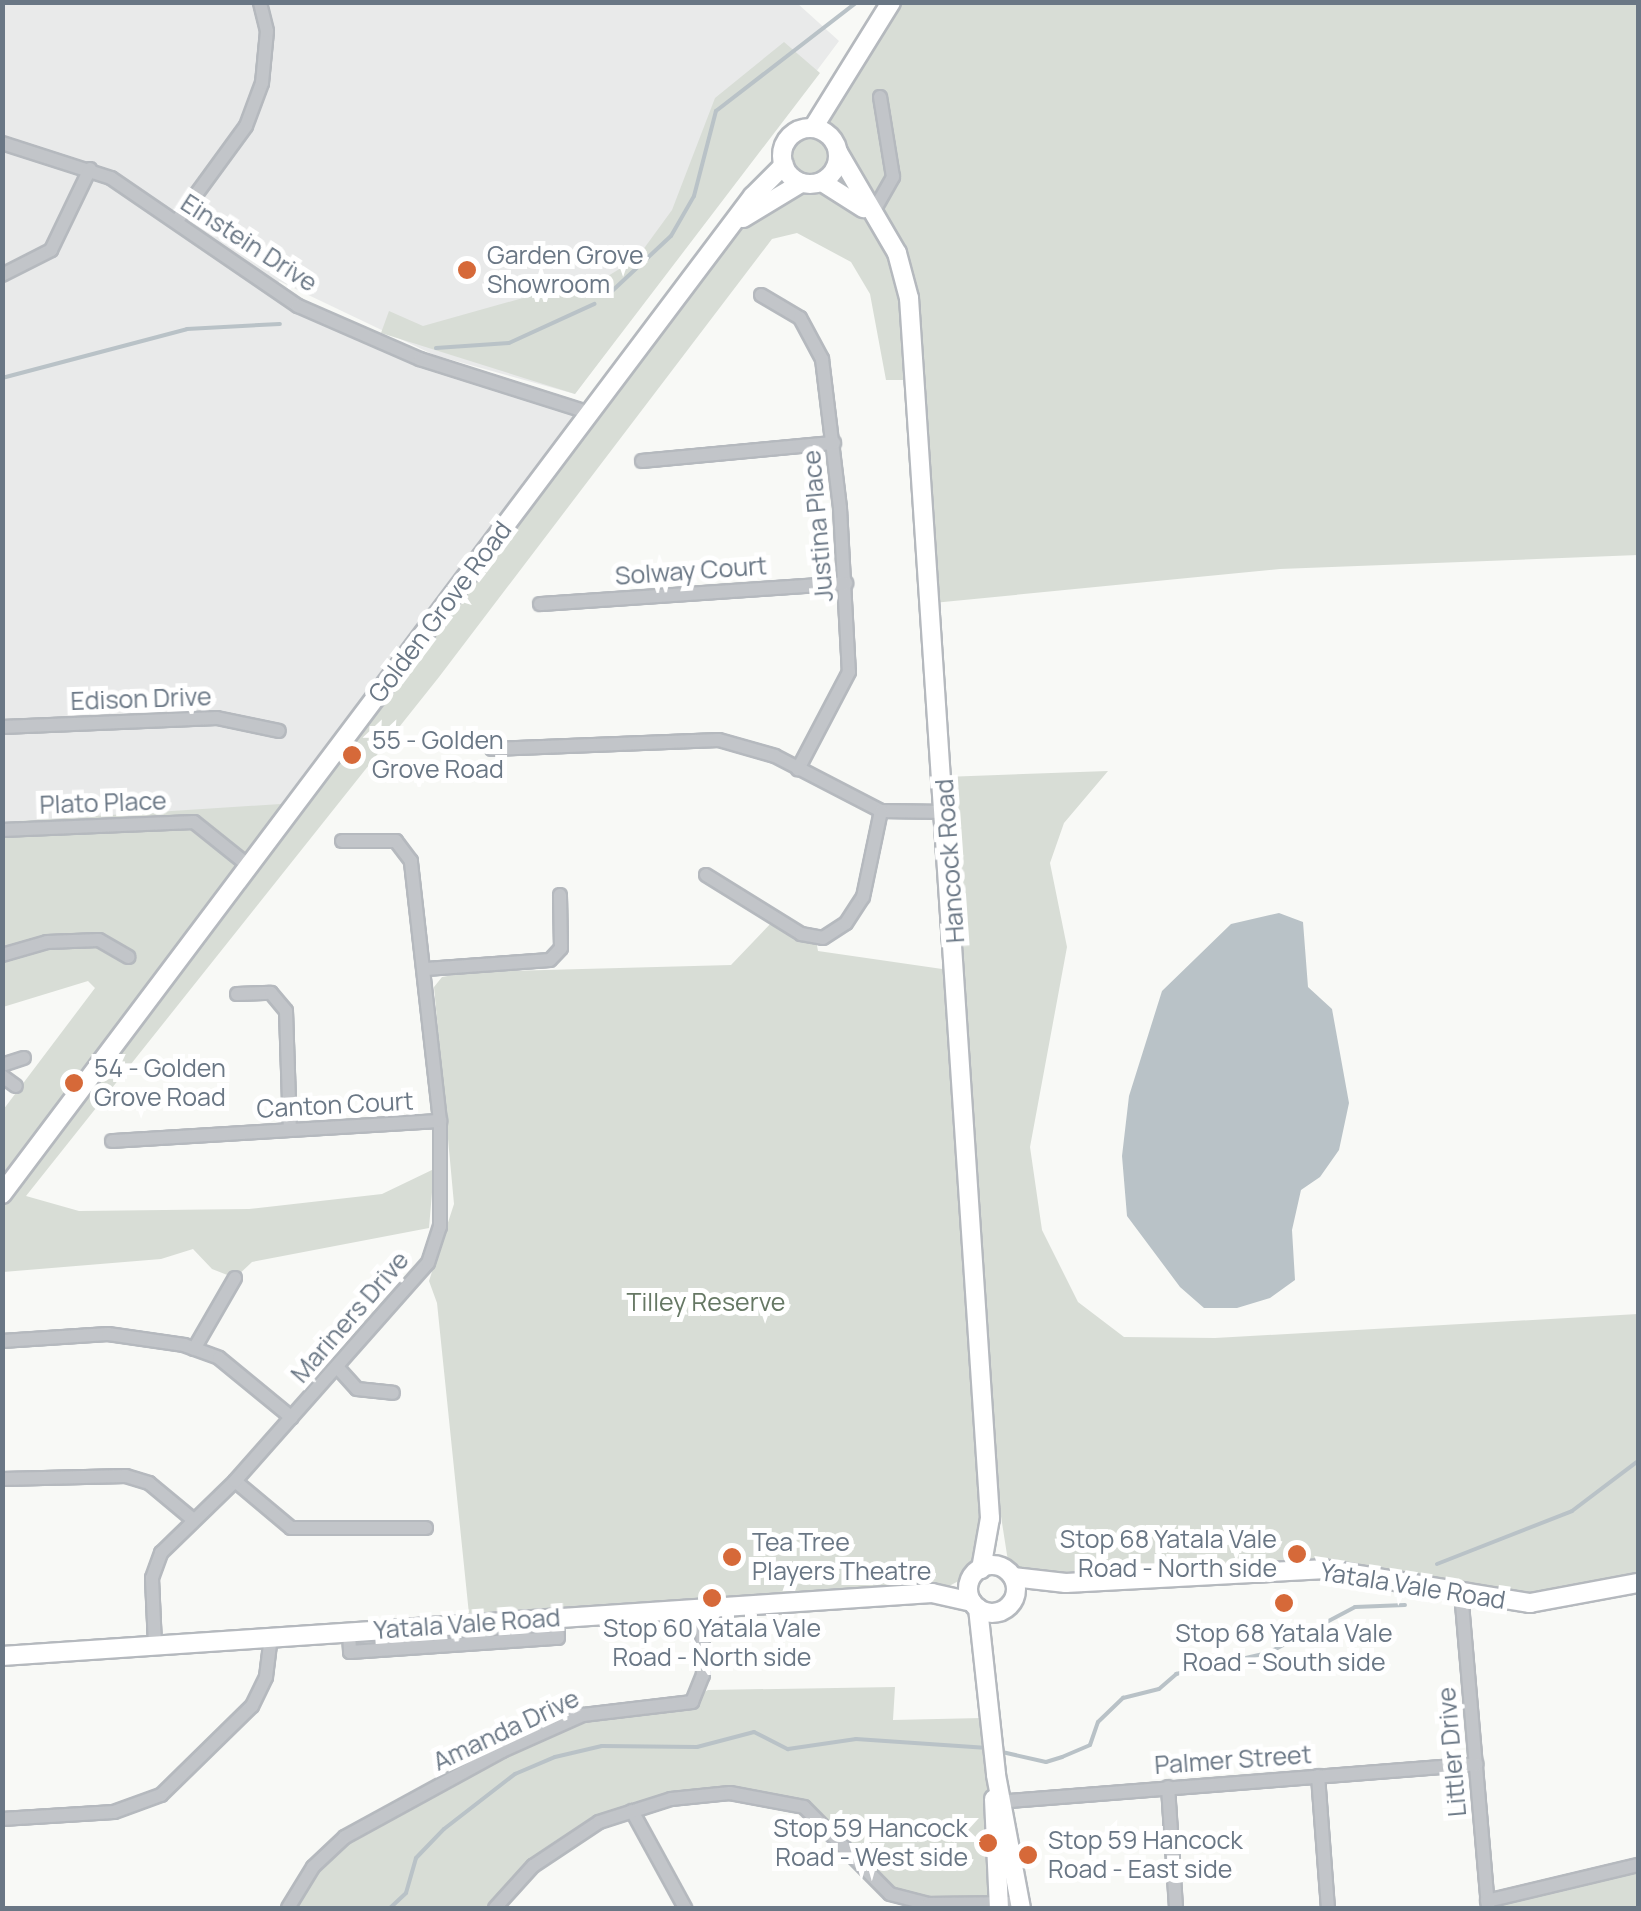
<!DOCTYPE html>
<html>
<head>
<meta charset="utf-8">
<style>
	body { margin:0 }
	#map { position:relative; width:1641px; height:1911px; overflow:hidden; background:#f8f9f6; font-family:Manrope,sans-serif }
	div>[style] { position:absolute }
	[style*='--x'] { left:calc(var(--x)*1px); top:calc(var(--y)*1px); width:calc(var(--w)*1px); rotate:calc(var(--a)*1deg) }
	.built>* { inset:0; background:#e9eaea }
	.green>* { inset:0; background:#d8ddd6 }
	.water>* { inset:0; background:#b9c2c7 }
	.stream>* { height:4px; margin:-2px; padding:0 2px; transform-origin:2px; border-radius:2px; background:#b9c2c7 }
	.roads { filter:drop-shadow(2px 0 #b5b9be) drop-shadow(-2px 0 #b5b9be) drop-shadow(0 2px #b5b9be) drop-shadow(0 -2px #b5b9be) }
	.street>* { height:12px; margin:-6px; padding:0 6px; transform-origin:6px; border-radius:6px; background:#c2c5c9 }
	.secondary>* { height:18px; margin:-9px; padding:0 9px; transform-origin:9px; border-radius:9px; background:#fff }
	.secondary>.ring { margin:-9px; padding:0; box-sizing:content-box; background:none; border:18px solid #fff; border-radius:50% }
	.dots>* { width:28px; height:28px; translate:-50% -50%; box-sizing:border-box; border:5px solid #fff; border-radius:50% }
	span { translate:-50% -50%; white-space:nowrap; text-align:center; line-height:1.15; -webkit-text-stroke:10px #fff; paint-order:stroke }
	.street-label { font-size:25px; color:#6a7785 }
	.poi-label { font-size:25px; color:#6a7785 }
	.left { translate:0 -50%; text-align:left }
	.right { translate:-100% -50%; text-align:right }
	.park-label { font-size:25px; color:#667864 }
	.frame { position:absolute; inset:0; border:5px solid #6a7785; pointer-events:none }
</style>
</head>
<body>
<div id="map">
	<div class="built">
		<div style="clip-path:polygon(3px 3px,797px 3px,839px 41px,575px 394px,434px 355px,279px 281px,276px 290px,394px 348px,590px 413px,296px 804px,3px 822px)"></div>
	</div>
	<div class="green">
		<div style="clip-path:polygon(892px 3px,1638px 3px,1638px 555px,1280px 569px,933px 603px,915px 380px,886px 380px,870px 294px,851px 262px,797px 233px,772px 239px,439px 677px,26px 1196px,79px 1211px,249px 1209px,382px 1194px,434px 1169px,429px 1228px,252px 1262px,235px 1278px,212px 1269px,193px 1249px,161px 1259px,3px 1272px,3px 1110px,95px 988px,88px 981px,3px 1007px,3px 822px,296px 803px,819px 115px)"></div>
		<div style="clip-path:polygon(784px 42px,820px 73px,575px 394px,381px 333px,389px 311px,423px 326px,537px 294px,533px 280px,553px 274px,558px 288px,582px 277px,608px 276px,637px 258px,672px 210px,715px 98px)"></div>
		<div style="clip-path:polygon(1108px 771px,1064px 823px,1050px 863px,1067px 947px,1030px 1147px,1042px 1230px,1078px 1302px,1124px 1337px,1215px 1338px,1638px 1314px,1638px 1583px,1530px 1603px,1355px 1571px,1051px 1587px,1010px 1574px,985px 1414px,981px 1569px,951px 1585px,932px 1593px,470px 1624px,437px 1303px,429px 1281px,454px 1204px,434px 987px,442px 977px,470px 972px,731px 965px,775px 919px,816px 940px,818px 951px,956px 971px,944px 777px)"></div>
		<div style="clip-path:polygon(895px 1687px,893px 1720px,982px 1718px,999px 1903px,905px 1900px,804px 1807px,701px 1795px,589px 1820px,495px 1908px,287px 1908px,327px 1853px,413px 1800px,583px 1715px,675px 1707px,708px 1690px)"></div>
		<div style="clip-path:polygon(1638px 1869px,1638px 1908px,1496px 1908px,1496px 1905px)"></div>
	</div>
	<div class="water">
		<div style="clip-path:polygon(1279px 913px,1303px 922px,1308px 987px,1332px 1009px,1349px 1103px,1339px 1150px,1320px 1177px,1301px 1190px,1292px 1230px,1295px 1280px,1270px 1298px,1237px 1308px,1204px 1308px,1180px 1287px,1127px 1216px,1122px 1156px,1129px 1096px,1162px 991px,1231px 924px)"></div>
	</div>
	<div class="stream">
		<div style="--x:610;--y:293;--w:83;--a:-43.1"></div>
		<div style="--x:671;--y:236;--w:46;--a:-60.1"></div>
		<div style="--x:694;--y:196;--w:88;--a:-75.5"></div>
		<div style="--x:716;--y:111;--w:178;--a:-37.7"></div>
		<div style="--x:436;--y:348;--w:73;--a:-3.9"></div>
		<div style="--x:509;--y:343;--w:94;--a:-24.6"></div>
		<div style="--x:2;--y:378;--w:191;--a:-14.8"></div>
		<div style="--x:187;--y:329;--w:93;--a:-3.1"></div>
		<div style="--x:1437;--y:1564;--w:145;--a:-21.4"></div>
		<div style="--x:1572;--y:1511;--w:83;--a:-37.1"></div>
		<div style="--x:1002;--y:1752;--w:45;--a:12.8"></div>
		<div style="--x:1046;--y:1762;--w:17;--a:-17"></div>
		<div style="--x:1062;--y:1757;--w:30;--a:-23"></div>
		<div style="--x:1090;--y:1745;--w:24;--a:-71"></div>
		<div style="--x:1098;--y:1722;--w:35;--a:-44"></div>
		<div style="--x:1123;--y:1698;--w:37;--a:-14"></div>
		<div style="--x:1159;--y:1689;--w:23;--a:-41"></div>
		<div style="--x:1176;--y:1674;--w:94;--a:-12.9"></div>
		<div style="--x:1268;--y:1653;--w:98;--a:-27.9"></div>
		<div style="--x:1355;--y:1607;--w:50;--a:-2.3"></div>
		<div style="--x:390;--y:1908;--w:22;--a:-43"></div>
		<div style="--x:406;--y:1893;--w:36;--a:-74"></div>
		<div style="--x:416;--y:1858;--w:40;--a:-46"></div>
		<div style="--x:444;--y:1829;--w:90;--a:-37.8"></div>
		<div style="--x:515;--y:1774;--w:43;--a:-23"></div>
		<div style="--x:555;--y:1757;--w:48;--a:-13.2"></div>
		<div style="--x:602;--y:1746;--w:95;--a:0.6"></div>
		<div style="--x:697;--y:1747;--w:59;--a:-14.7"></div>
		<div style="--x:754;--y:1732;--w:38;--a:27"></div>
		<div style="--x:788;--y:1749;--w:69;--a:-8.4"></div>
		<div style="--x:856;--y:1739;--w:132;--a:3.9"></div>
	</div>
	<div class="roads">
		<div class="street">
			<div style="--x:2;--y:143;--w:114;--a:17.8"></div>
			<div style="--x:111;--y:178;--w:227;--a:34.4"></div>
			<div style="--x:298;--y:306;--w:133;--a:23.5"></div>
			<div style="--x:420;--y:359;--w:178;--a:17.6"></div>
			<div style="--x:872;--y:214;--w:43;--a:-60.4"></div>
			<div style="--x:893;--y:177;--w:81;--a:-99.2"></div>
			<div style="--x:176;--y:222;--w:119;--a:-53.9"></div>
			<div style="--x:246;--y:126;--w:46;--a:-69.6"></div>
			<div style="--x:262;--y:83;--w:52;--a:-84.5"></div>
			<div style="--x:267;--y:31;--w:30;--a:-104"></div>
			<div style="--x:2;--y:275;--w:55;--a:-27"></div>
			<div style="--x:51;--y:250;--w:90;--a:-64.3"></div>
			<div style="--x:761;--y:295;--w:45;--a:30.5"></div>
			<div style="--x:800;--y:318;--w:47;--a:61.8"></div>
			<div style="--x:822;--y:359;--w:150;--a:83.1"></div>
			<div style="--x:840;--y:508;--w:164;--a:86.9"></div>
			<div style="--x:849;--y:672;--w:110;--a:117.7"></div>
			<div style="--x:642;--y:461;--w:193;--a:-5.4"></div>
			<div style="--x:540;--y:604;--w:307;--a:-3.9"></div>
			<div style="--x:2;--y:727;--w:215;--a:-2.4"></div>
			<div style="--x:217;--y:718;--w:63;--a:11.8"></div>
			<div style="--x:492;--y:749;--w:227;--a:-2.3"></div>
			<div style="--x:719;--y:740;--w:58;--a:15.9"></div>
			<div style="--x:775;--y:756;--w:119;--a:27.4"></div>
			<div style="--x:881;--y:811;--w:66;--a:0.9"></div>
			<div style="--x:2;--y:830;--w:192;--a:-2.4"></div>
			<div style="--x:194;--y:822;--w:70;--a:38.7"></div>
			<div style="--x:706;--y:875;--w:112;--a:31.8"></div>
			<div style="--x:801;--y:934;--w:22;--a:10"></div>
			<div style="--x:823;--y:938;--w:27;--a:-33"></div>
			<div style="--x:846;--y:923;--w:31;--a:-57"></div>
			<div style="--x:863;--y:897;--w:88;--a:-78.2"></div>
			<div style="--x:2;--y:955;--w:47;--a:-16.1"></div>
			<div style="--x:47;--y:942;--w:52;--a:-2.2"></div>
			<div style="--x:99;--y:940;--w:34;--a:30"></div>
			<div style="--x:426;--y:969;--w:124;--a:-4.2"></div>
			<div style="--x:550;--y:960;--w:16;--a:-47"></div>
			<div style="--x:561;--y:948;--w:53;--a:-91.1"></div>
			<div style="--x:237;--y:994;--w:34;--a:-2"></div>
			<div style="--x:271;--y:993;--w:23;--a:50"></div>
			<div style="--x:286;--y:1011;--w:119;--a:88.1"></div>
			<div style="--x:2;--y:1065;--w:23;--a:-18"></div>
			<div style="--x:2;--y:1076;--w:17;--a:36"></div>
			<div style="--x:112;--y:1141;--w:329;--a:-3.5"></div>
			<div style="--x:2;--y:1341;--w:106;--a:-3.8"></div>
			<div style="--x:108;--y:1334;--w:77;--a:8.2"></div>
			<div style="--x:184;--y:1345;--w:37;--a:20"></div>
			<div style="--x:219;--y:1358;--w:94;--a:39.4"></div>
			<div style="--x:194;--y:1349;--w:82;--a:-60"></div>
			<div style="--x:338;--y:1368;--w:28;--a:48"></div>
			<div style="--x:357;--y:1389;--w:36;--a:6"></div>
			<div style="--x:2;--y:1479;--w:124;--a:-1.4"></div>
			<div style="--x:126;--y:1476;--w:24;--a:17"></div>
			<div style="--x:149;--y:1483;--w:55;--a:39.8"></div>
			<div style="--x:235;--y:1481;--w:73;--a:40"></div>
			<div style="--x:291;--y:1528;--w:135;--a:0"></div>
			<div style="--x:1461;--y:1592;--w:317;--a:85.1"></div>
			<div style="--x:349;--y:1632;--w:20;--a:87"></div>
			<div style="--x:350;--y:1652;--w:208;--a:-3.9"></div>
			<div style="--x:558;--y:1638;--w:20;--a:-93"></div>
			<div style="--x:155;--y:1645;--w:67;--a:-92.6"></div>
			<div style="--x:152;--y:1578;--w:27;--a:-70"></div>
			<div style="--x:161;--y:1553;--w:103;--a:-44.2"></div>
			<div style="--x:235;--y:1481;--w:291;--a:-48.5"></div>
			<div style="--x:428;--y:1263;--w:38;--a:-72"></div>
			<div style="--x:440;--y:1227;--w:106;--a:-90"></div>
			<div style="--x:440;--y:1121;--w:262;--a:-96.4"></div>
			<div style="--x:411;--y:861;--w:25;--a:-127"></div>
			<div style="--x:396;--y:841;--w:54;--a:180"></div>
			<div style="--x:1318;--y:1776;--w:132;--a:85.7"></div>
			<div style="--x:1168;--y:1787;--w:121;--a:86.2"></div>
			<div style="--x:996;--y:1802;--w:482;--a:-4.5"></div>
			<div style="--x:632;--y:1811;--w:111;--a:61.3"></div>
			<div style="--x:2;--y:1819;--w:112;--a:-3.6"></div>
			<div style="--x:114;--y:1812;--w:50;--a:-19.9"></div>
			<div style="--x:161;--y:1795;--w:127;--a:-44.4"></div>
			<div style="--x:252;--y:1706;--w:32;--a:-64"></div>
			<div style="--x:266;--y:1677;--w:39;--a:-83"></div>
			<div style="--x:1487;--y:1901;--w:155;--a:-13.4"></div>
			<div style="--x:288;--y:1908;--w:48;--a:-58.6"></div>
			<div style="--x:313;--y:1867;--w:44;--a:-43.2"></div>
			<div style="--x:345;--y:1837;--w:179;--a:-28.7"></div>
			<div style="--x:502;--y:1751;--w:89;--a:-24"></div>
			<div style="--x:583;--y:1715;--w:110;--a:-6.8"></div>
			<div style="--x:692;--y:1702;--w:29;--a:-68"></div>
			<div style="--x:703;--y:1675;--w:67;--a:-90.9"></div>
			<div style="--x:495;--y:1908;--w:57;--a:-47.9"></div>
			<div style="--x:533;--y:1866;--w:79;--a:-33.7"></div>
			<div style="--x:599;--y:1822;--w:76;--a:-17.7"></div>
			<div style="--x:671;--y:1799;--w:59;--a:-5.8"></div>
			<div style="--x:730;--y:1793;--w:75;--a:10.7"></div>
			<div style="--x:804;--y:1807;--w:122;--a:45.3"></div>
			<div style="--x:890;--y:1894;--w:40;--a:14.4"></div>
			<div style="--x:929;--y:1904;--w:91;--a:-0.6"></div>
		</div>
		<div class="secondary">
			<div class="ring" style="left:782px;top:128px;width:38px;height:38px"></div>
			<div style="--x:813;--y:128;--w:148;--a:-58.2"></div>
			<div style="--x:838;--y:152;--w:117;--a:59.7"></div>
			<div style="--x:897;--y:253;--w:47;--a:75.1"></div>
			<div style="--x:909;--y:298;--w:1223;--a:86.2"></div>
			<div style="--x:990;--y:1518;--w:52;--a:100"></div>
			<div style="--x:822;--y:182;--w:49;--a:32.4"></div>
			<div style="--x:743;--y:218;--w:68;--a:-31.1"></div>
			<div style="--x:2;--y:1194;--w:1249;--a:-53.04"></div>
			<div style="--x:753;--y:196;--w:44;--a:-45"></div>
			<div class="ring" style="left:968px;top:1565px;width:30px;height:30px"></div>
			<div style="--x:1013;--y:1577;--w:53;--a:6.5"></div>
			<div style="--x:1066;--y:1583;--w:256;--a:-3.1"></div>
			<div style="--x:1322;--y:1569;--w:211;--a:9.3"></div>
			<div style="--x:1530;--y:1603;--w:110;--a:-10.5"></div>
			<div style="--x:978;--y:1608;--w:168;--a:83.8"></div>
			<div style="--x:996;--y:1775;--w:135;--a:79.4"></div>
			<div style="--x:2;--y:1656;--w:932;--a:-3.88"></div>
			<div style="--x:932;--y:1593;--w:41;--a:12.7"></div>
			<div style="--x:994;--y:1799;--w:109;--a:87.4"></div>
		</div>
	</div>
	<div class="dots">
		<div style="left:467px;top:270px;background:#d66939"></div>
		<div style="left:352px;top:755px;background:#d66939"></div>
		<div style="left:74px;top:1083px;background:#d66939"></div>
		<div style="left:1297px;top:1554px;background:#d66939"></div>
		<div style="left:732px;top:1557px;background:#d66939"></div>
		<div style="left:712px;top:1598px;background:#d66939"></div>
		<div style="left:1284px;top:1603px;background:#d66939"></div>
		<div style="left:988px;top:1843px;background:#d66939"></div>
		<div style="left:1028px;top:1855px;background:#d66939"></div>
	</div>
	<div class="street-label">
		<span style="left:249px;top:243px;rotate:33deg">Einstein Drive</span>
		<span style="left:818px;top:526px;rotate:-95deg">Justina Place</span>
		<span style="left:691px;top:571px;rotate:-4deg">Solway Court</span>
		<span style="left:440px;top:612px;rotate:-53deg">Golden Grove Road</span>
		<span style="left:141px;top:699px;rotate:-2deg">Edison Drive</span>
		<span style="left:103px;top:803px;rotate:-2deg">Plato Place</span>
		<span style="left:950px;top:861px;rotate:-94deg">Hancock Road</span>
		<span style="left:335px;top:1105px;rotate:-3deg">Canton Court</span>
		<span style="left:350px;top:1317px;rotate:-49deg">Mariners Drive</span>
		<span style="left:1413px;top:1586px;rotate:9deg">Yatala Vale Road</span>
		<span style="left:467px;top:1624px;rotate:-4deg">Yatala Vale Road</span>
		<span style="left:506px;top:1730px;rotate:-25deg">Amanda Drive</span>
		<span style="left:1452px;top:1752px;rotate:-95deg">Littler Drive</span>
		<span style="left:1233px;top:1760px;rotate:-4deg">Palmer Street</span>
	</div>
	<div class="poi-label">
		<span class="left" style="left:487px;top:270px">Garden Grove<br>Showroom</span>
		<span class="left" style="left:372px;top:755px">55 - Golden<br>Grove Road</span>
		<span class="left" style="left:94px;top:1083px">54 - Golden<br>Grove Road</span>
		<span class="right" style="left:1277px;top:1554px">Stop 68 Yatala Vale<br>Road - North side</span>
		<span class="left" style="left:752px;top:1557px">Tea Tree<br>Players Theatre</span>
		<span style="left:712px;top:1643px">Stop 60 Yatala Vale<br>Road - North side</span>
		<span style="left:1284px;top:1648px">Stop 68 Yatala Vale<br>Road - South side</span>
		<span class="right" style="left:968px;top:1843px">Stop 59 Hancock<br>Road - West side</span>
		<span class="left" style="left:1048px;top:1855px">Stop 59 Hancock<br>Road - East side</span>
	</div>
	<div class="park-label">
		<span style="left:706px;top:1302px">Tilley Reserve</span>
	</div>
	<div class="frame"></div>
</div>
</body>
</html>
